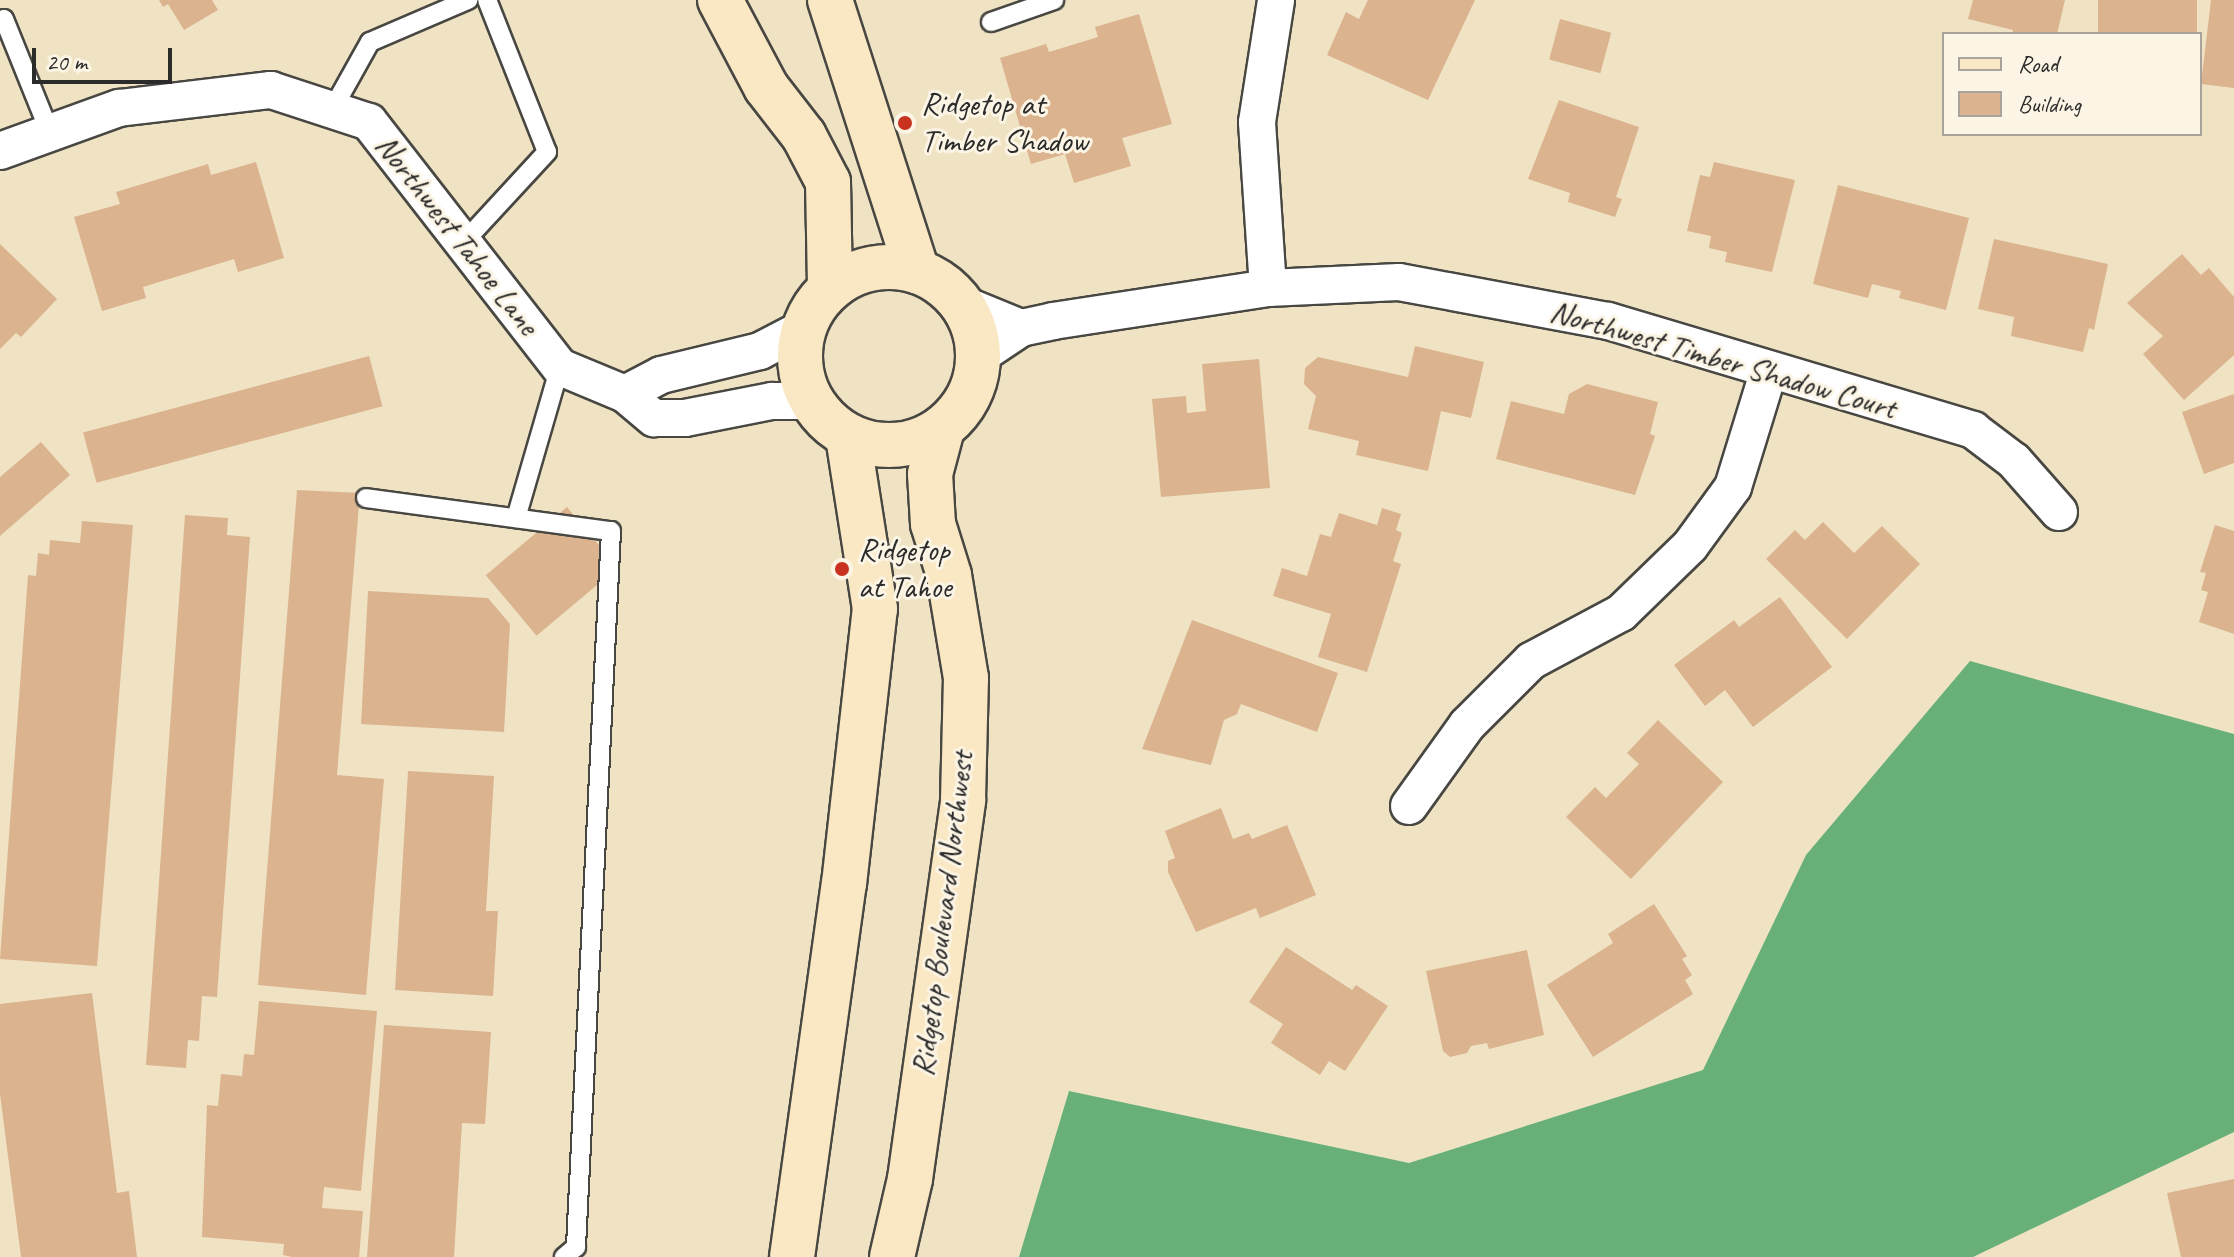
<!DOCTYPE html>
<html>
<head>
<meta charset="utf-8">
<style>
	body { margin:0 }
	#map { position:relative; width:2234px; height:1257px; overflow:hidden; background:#efe3c4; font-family:Caveat,sans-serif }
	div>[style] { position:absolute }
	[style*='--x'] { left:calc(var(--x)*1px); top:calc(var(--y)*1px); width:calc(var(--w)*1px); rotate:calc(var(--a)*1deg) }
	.forest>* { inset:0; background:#68b078 }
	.building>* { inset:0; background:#dbb38f; transform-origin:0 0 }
	.roads { filter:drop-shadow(2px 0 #484742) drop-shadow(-2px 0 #484742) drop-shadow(0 2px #484742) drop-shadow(0 -2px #484742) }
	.lane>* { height:18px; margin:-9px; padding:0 9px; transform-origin:9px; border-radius:9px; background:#fff }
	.street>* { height:36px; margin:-18px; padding:0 18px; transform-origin:18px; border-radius:18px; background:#fff }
	.secondary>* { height:44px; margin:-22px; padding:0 22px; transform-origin:22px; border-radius:22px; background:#fae7c3 }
	.secondary>.ring { margin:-22px; padding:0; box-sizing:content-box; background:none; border:44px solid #fae7c3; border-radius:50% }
	.dots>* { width:22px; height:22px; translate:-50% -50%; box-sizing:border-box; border:4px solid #fcf5e5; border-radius:50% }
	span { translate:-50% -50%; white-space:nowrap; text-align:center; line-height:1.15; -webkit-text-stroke:6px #fcf5e5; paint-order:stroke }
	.poi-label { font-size:32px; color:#2b2b2b }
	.left { translate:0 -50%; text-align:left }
	.street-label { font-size:32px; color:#2b2b2b }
	.legend { position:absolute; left:1942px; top:32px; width:260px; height:104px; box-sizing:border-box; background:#fcf5e5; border:2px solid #a8a49b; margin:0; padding:10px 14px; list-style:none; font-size:24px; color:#2b2b2b }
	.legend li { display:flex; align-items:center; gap:16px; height:40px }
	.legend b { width:40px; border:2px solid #a8a49b }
	.scale { position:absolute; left:32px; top:48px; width:140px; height:36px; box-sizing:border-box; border:4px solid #2b2b2b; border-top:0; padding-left:10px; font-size:24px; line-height:28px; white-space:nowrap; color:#2b2b2b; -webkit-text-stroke:6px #fcf5e5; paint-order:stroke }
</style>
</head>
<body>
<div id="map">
	<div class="forest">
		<div style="clip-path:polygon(1970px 661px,2234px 734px,2234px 1132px,1973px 1257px,1019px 1257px,1069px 1091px,1409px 1163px,1703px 1070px,1806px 855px)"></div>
	</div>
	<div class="building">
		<div style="clip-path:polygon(159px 0,212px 0,218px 10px,184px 30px,168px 4px,163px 7px)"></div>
		<div style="clip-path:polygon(1368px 0,1475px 0,1428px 100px,1327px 55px,1346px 12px,1359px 19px)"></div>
		<div style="clip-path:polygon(1973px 0,2065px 0,2057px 34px,2012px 34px,2013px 30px,1968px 19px)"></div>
		<div style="left:2098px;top:0;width:99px;height:34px"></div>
		<div style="clip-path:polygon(2211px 0,2234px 0,2234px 88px,2201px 84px)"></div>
		<div style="clip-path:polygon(1139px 14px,1172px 124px,1122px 138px,1131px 166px,1074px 183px,1065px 154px,1031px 164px,1000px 58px,1046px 44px,1049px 52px,1098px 37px,1095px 27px)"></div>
		<div style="left:1560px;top:19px;width:53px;height:42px;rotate:15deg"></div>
		<div style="clip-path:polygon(1559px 100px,1639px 127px,1616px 197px,1622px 199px,1615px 217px,1568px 202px,1570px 193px,1528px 179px)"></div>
		<div style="clip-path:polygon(256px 162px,284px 258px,238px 272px,234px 259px,143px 287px,146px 298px,102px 311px,74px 217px,120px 204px,116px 192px,208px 164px,211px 175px)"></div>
		<div style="clip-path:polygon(1714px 162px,1795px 180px,1772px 272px,1725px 262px,1727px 252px,1709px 248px,1711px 236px,1687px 231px,1700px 175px,1710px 177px)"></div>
		<div style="clip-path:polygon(1838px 185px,1969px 218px,1946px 310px,1899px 298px,1901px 291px,1872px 284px,1868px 298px,1813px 284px)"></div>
		<div style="clip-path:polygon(1994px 239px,2108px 264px,2094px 330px,2089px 328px,2083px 352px,2011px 336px,2014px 317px,1978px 309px)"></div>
		<div style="clip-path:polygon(0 244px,57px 299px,21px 337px,16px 333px,0 349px)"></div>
		<div style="clip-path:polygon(2182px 254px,2201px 275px,2209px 268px,2234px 297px,2234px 355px,2184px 400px,2143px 354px,2163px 336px,2127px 303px)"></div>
		<div style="clip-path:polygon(1415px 346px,1484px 362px,1471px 418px,1441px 411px,1428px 471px,1356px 455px,1359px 441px,1308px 429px,1316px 396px,1304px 384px,1305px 368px,1318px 357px,1408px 377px)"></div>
		<div style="left:369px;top:356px;width:52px;height:296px;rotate:75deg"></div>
		<div style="clip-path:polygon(1259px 359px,1270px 488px,1161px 497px,1152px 399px,1186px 396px,1187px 413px,1206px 411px,1202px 364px)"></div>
		<div style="clip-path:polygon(1587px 384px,1658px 402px,1650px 434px,1655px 436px,1635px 495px,1496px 459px,1511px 401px,1564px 414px,1569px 394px)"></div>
		<div style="clip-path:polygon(2234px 394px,2234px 463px,2204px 474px,2182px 412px)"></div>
		<div style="clip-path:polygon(41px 442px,70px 475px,0 536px,0 477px)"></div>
		<div style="clip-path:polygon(297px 490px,360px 493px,337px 775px,384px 779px,366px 995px,258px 985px)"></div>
		<div style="left:567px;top:507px;width:79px;height:106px;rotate:50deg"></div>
		<div style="clip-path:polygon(1382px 508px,1401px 514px,1396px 530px,1402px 533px,1393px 561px,1401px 564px,1367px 672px,1318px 657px,1331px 614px,1273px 596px,1282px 568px,1307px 576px,1320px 534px,1331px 537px,1339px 513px,1377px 525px)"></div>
		<div style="clip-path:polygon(185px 515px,228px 518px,227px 535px,250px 537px,217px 997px,202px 996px,199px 1041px,188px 1040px,186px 1068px,146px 1065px)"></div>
		<div style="clip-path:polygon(82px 521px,133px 525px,97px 966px,0 959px,28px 575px,36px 576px,38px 553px,49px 555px,50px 540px,80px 543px)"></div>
		<div style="clip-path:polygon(1823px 522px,1854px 553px,1882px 526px,1920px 564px,1847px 639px,1766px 559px,1795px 530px,1805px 540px)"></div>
		<div style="clip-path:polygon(2215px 525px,2234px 531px,2234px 634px,2199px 622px,2208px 592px,2201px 590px,2206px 573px,2200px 572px)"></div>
		<div style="clip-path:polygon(368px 591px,488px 598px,510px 624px,504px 732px,361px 724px)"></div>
		<div style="clip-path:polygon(1780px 597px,1832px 667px,1753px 727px,1725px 690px,1705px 706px,1674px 665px,1734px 620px,1739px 627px)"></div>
		<div style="clip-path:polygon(1192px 620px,1338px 673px,1317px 732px,1241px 704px,1237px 714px,1224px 720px,1211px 765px,1142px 749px)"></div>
		<div style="clip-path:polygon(1658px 720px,1723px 782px,1631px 879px,1566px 817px,1595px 787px,1606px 798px,1639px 764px,1627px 753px)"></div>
		<div style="clip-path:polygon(408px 771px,494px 776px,486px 911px,498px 911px,493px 996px,395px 990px)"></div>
		<div style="clip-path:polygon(1221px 808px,1233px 839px,1249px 833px,1252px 839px,1287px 825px,1316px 895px,1260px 918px,1256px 908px,1196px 932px,1168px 872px,1168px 861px,1175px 858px,1165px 831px)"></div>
		<div style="clip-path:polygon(1654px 904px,1687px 956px,1682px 959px,1692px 975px,1685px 980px,1693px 994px,1593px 1057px,1547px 985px,1613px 943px,1608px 934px)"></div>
		<div style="clip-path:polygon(1286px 947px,1352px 990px,1356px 985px,1388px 1006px,1345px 1071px,1329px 1061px,1320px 1075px,1271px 1043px,1283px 1024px,1249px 1002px)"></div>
		<div style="clip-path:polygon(1527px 950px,1544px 1035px,1489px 1049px,1487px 1043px,1471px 1046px,1467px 1053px,1450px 1057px,1443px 1051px,1426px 971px)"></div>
		<div style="clip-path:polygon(92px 993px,117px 1193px,129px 1191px,137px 1257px,21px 1257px,0 1094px,0 1004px)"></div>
		<div style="clip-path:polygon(259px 1001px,377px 1011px,361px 1191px,324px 1187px,322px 1208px,363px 1211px,359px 1257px,292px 1257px,283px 1255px,284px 1244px,202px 1237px,207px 1105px,218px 1106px,221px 1074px,242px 1076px,244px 1054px,254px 1055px)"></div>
		<div style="clip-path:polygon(384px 1025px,491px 1032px,485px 1124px,462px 1123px,454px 1257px,367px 1257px)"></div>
		<div style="clip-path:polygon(2234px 1179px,2234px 1257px,2181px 1257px,2167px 1193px)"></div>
	</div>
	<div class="roads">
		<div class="lane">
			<div style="--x:0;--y:21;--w:4;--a:-27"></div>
			<div style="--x:4;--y:19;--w:123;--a:68"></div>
			<div style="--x:991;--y:22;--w:67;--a:-19.2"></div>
			<div style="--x:332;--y:110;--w:78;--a:-60.8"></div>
			<div style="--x:370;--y:42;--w:107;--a:-23.2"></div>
			<div style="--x:463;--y:243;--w:124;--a:-47.3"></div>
			<div style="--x:547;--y:152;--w:163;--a:-111.5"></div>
			<div style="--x:366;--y:498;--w:247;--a:7.7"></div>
			<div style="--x:611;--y:531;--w:717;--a:92.8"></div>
			<div style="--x:576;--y:1247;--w:16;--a:140"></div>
			<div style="--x:516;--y:518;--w:157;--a:-73.8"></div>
		</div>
		<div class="street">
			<div style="--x:0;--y:151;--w:127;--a:-19.9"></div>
			<div style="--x:119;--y:108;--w:153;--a:-6.8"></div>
			<div style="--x:271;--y:90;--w:103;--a:18.1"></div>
			<div style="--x:369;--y:122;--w:311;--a:52.1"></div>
			<div style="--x:560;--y:367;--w:70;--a:22.6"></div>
			<div style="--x:625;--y:394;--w:38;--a:40"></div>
			<div style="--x:654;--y:418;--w:31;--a:0"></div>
			<div style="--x:685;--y:418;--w:89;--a:-11.1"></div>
			<div style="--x:772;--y:401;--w:39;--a:0"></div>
			<div style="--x:1268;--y:288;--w:166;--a:-93.8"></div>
			<div style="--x:1257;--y:122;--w:123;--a:-81.1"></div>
			<div style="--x:962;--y:304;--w:64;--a:22.1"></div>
			<div style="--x:979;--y:356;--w:50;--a:-33.7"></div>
			<div style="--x:1021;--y:328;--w:33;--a:-12"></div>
			<div style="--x:1053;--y:321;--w:218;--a:-8.7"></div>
			<div style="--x:1268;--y:288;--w:131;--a:-2.6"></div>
			<div style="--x:1399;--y:282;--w:213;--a:10.6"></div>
			<div style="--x:1608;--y:321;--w:381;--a:16.6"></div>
			<div style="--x:1973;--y:430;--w:51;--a:37.1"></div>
			<div style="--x:2014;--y:461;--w:68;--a:48.6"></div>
			<div style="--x:625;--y:394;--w:41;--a:-27.8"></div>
			<div style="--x:661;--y:375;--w:102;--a:-13.6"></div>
			<div style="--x:760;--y:351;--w:50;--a:-27.6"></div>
			<div style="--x:1409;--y:806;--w:100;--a:-54.4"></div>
			<div style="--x:1467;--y:725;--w:91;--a:-45"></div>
			<div style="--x:1531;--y:661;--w:102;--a:-28.1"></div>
			<div style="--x:1621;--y:613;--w:96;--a:-44.2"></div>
			<div style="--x:1690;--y:546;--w:73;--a:-53.9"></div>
			<div style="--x:1733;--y:487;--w:122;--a:-72.9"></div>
		</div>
		<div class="secondary">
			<div style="--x:720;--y:0;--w:98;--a:62.1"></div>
			<div style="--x:766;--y:87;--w:62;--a:52.2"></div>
			<div style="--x:804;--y:136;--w:52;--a:62.4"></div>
			<div style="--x:828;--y:182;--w:106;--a:88.9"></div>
			<div style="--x:830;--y:0;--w:285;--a:72.2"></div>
			<div class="ring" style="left:800px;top:267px;width:134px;height:134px"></div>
			<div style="--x:792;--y:1257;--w:377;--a:-82.1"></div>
			<div style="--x:844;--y:884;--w:277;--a:-83.6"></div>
			<div style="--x:875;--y:609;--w:175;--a:-98.9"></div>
			<div style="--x:892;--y:1257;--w:80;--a:-77"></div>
			<div style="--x:910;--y:1179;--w:383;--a:-82"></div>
			<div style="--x:963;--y:800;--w:122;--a:-88.6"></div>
			<div style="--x:966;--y:678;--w:104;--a:-99.4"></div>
			<div style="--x:949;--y:575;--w:53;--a:-107.4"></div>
			<div style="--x:933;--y:524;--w:50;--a:-93.4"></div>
			<div style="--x:930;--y:474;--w:47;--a:-75.1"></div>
		</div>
	</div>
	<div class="dots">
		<div style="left:905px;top:123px;background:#c8321e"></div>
		<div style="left:842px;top:569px;background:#c8321e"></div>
	</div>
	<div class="poi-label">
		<span class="left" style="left:921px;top:123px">Ridgetop at<br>Timber Shadow</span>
		<span class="left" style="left:858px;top:569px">Ridgetop<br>at Tahoe</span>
	</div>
	<div class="street-label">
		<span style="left:457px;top:235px;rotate:52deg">Northwest Tahoe Lane</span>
		<span style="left:1723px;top:360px;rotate:16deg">Northwest Timber Shadow Court</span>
		<span style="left:943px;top:914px;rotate:-83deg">Ridgetop Boulevard Northwest</span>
	</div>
	<ul class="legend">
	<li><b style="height:10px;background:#fae7c3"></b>Road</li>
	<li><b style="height:22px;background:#dbb38f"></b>Building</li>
	</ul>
	<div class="scale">20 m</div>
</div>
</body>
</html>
